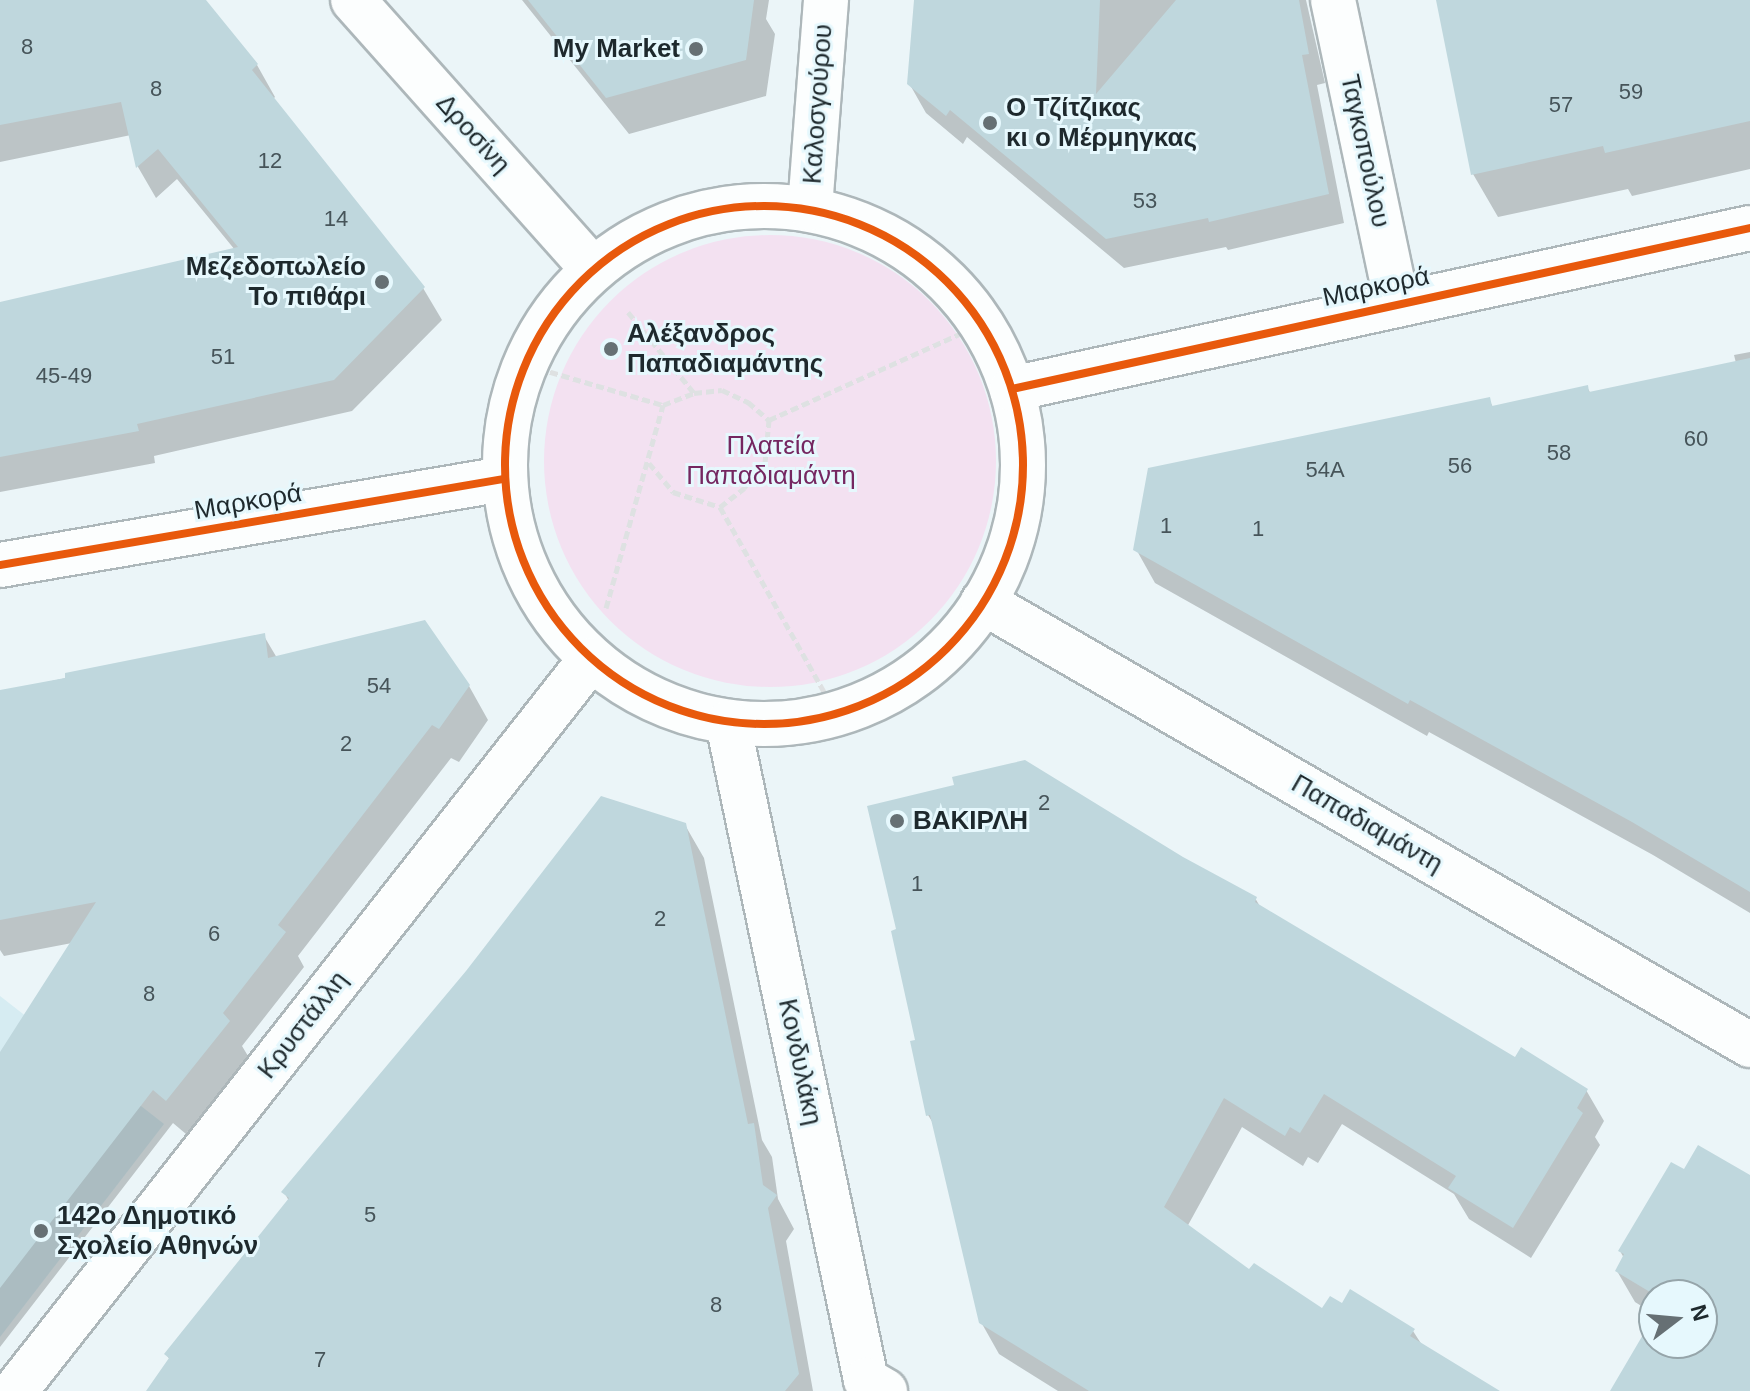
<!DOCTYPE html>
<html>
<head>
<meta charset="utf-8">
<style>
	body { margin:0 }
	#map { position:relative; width:1750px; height:1391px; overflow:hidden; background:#ebf5f8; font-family:Helvetica,sans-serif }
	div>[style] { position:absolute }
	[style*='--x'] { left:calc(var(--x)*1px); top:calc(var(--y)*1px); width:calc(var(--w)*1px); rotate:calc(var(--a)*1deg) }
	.built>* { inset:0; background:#d6ecf2 }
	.green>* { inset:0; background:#f3e1f1 }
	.round { border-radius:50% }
	.shadow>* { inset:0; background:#0003 }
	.building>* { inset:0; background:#bfd7dd }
	.path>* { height:5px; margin-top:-2.5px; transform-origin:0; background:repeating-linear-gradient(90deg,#dee1e2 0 8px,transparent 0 12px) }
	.roads { filter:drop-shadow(2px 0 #adb7ba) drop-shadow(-2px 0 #adb7ba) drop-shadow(0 2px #adb7ba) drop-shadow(0 -2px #adb7ba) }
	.minor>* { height:44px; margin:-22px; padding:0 22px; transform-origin:22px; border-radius:22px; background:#fcfefe }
	.minor>.ring { margin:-22px; padding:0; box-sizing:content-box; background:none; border:44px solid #fcfefe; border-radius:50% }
	.cycleway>* { height:8px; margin:-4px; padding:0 4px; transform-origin:4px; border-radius:4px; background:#e8590c }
	.cycleway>.ring { margin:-4px; padding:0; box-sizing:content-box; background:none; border:8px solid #e8590c; border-radius:50% }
	.dots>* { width:22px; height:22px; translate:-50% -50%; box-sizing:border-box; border:4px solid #e6f8fd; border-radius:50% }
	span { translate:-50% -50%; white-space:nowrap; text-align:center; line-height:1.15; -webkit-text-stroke:6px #e6f8fd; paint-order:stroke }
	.number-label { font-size:22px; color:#465459 }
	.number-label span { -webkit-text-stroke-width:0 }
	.poi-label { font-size:26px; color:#1e292d; font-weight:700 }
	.right { translate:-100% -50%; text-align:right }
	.left { translate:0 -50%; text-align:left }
	.street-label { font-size:26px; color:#1e292d }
	.park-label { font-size:26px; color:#752761 }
	.north { position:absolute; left:1638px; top:1279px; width:80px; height:80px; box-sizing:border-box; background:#e6f8fd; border:2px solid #96a5aa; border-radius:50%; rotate:74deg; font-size:22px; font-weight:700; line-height:32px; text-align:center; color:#1e292d }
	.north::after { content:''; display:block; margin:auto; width:28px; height:36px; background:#667074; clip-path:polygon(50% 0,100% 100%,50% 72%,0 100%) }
</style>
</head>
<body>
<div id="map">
	<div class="built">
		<div style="clip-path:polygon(0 996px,164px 1124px,0 1337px)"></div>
	</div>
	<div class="green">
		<div class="round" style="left:544px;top:235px;width:452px;height:452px"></div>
	</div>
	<div class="shadow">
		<div style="clip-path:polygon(0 0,203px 0,257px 65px,275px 97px,273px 99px,423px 288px,442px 320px,352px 411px,154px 456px,155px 463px,0 492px,0 304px,235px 250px,177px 179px,156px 198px,138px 167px,131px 135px,0 162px)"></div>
		<div style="clip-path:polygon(522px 0,769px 0,766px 19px,775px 34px,766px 96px,629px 134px)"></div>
		<div style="clip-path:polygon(916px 0,1306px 0,1325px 83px,1317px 85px,1344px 223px,1228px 250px,1226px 247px,1124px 268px,967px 137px,963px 144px,926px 113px,909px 83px)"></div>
		<div style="clip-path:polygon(1438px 0,1750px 0,1750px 169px,1632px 196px,1628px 189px,1498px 217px,1473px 174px)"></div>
		<div style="clip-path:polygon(1750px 352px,1750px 913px,1653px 855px,1429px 732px,1427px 736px,1155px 583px,1136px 549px,1489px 400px,1493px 407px,1587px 387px,1591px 394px,1736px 363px,1734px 355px)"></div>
		<div style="clip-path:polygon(264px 636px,277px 658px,469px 686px,488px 720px,459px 762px,451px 758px,298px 956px,304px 967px,242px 1046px,248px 1056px,186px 1134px,173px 1123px,0 1347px,0 1055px,72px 943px,4px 956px,0 950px,0 692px)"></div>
		<div style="clip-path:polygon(685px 825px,704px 858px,762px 1140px,772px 1157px,778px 1199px,794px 1229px,786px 1241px,813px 1391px,148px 1391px,170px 1360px,166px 1354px,289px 1201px,284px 1192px)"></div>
		<div style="clip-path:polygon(1182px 859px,1255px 898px,1261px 908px,1516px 1060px,1586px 1090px,1604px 1121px,1595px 1137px,1600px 1145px,1531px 1258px,1469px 1219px,1454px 1194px,1342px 1124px,1318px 1163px,1308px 1157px,1303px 1166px,1242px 1127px,1187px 1227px,1250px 1272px,1323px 1311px,1413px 1331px,1422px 1345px,1487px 1391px,1058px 1391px,999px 1354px,981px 1322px,936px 1128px,928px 1115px)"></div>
		<div style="clip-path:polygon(1685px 1172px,1750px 1177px,1750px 1391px,1612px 1391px,1654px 1320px,1654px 1343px,1702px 1343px,1702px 1295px,1654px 1295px,1654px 1314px,1635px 1302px,1617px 1271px,1624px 1258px,1620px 1251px)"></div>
	</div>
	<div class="building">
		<div style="clip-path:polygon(0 0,206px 0,258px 64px,252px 70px,425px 287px,334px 380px,137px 424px,139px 431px,0 457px,0 302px,238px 247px,158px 149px,136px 168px,121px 102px,0 125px)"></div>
		<div style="clip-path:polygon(528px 0,754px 0,746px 60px,606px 98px)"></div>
		<div style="clip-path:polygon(914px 0,1100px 0,1096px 94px,1176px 0,1299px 0,1309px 54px,1302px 55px,1329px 194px,1209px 222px,1208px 218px,1106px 239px,950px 110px,946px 116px,907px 84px)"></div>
		<div style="clip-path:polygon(1436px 0,1750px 0,1750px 121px,1605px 153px,1603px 146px,1471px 175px)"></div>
		<div style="clip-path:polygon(1750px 358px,1750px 892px,1632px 822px,1410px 700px,1408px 704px,1133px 550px,1148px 468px,1490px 397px,1492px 406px,1588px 385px,1589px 392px)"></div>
		<div style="clip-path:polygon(425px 620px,470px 685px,439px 729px,432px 725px,278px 925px,286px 932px,223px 1013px,230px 1021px,166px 1101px,153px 1090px,0 1288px,0 1052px,96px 902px,0 920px,0 690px,65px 678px,65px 673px,265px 633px,268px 658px)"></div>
		<div style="clip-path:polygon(1025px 760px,1183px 857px,1257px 897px,1255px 902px,1515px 1057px,1521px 1047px,1588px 1089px,1577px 1108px,1583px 1113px,1513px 1228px,1448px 1188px,1456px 1176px,1324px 1094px,1300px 1133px,1290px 1127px,1285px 1136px,1224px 1098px,1164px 1207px,1249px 1269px,1254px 1263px,1322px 1308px,1330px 1296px,1342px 1303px,1350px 1289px,1415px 1329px,1410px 1336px,1500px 1391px,1089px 1391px,979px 1323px,930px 1115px,926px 1116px,910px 1041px,915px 1040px,891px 931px,896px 929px,867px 806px,954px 785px,952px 777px)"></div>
		<div style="clip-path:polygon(601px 796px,686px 823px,748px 1124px,754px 1123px,763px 1185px,777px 1195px,768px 1208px,799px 1374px,785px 1391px,146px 1391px,169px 1358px,164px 1354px,289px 1198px,281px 1192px,466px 971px)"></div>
		<div style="clip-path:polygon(1698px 1145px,1750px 1175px,1750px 1391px,1610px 1391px,1654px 1316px,1654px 1343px,1702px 1343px,1702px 1295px,1655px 1295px,1615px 1271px,1624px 1254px,1618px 1251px,1671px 1162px,1684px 1169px)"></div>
	</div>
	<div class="path">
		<div style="--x:628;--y:312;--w:104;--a:50.8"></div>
		<div style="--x:694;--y:393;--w:28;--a:-6"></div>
		<div style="--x:722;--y:390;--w:29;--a:25"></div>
		<div style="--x:748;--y:402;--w:28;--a:41"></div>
		<div style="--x:769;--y:420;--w:234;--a:-24.3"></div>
		<div style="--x:527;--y:365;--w:142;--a:16.4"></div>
		<div style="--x:663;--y:405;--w:33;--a:-21"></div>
		<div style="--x:649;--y:463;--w:38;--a:50"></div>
		<div style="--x:673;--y:492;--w:49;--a:17.7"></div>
		<div style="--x:720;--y:507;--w:236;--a:60.6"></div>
		<div style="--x:720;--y:507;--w:31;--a:-38"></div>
		<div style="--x:744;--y:488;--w:33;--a:-50"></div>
		<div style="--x:765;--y:463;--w:43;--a:-84.7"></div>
		<div style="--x:606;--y:608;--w:211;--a:-74.3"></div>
	</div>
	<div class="roads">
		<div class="minor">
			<div style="--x:353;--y:0;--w:361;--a:48.3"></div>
			<div style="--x:1333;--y:0;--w:310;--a:78.1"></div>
			<div class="ring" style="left:505px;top:206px;width:474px;height:474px"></div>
			<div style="--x:810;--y:208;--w:209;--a:-85.6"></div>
			<div style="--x:1012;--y:389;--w:755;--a:-12.31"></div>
			<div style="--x:0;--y:565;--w:510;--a:-9.7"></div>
			<div style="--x:983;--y:602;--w:886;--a:30.01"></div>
			<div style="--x:728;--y:723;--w:671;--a:78.14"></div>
			<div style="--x:866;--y:1380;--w:22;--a:30"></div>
			<div style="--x:15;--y:1391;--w:930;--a:-51.81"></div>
		</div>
	</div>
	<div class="cycleway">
		<div class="ring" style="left:505px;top:206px;width:510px;height:510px"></div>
		<div style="--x:1012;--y:389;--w:755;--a:-12.31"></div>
		<div style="--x:0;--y:565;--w:510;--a:-9.7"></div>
	</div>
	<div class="dots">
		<div style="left:696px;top:49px;background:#667074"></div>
		<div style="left:990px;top:123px;background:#667074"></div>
		<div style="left:382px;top:282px;background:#667074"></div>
		<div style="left:611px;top:349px;background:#667074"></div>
		<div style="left:897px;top:821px;background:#667074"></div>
		<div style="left:41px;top:1231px;background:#667074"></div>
	</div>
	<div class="number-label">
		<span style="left:27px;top:47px">8</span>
		<span style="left:156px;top:89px">8</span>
		<span style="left:1631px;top:92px">59</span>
		<span style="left:1561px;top:105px">57</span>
		<span style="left:270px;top:161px">12</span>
		<span style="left:1145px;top:201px">53</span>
		<span style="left:336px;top:219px">14</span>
		<span style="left:223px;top:357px">51</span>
		<span style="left:64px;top:376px">45-49</span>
		<span style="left:1696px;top:439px">60</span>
		<span style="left:1559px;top:453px">58</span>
		<span style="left:1460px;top:466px">56</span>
		<span style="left:1325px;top:470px">54Α</span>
		<span style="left:1166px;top:526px">1</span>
		<span style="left:1258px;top:529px">1</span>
		<span style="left:379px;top:686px">54</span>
		<span style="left:346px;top:744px">2</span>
		<span style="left:1044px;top:803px">2</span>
		<span style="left:917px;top:884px">1</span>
		<span style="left:660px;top:919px">2</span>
		<span style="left:214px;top:934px">6</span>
		<span style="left:149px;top:994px">8</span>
		<span style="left:370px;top:1215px">5</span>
		<span style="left:716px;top:1305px">8</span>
		<span style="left:320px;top:1360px">7</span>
	</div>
	<div class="poi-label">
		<span class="right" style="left:680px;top:49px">My Market</span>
		<span class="left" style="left:1006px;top:123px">Ο Τζίτζικας<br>κι ο Μέρμηγκας</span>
		<span class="right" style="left:366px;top:282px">Μεζεδοπωλείο<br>Το πιθάρι</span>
		<span class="left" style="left:627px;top:349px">Αλέξανδρος<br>Παπαδιαμάντης</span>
		<span class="left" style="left:913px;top:821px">ΒΑΚΙΡΛΗ</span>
		<span class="left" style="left:57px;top:1231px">142ο Δημοτικό<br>Σχολείο Αθηνών</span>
	</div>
	<div class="street-label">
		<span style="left:818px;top:104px;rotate:-86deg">Καλοσγούρου</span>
		<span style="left:473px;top:134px;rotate:48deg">Δροσίνη</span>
		<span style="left:1365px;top:151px;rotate:78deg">Ταγκοπούλου</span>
		<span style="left:1376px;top:287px;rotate:-12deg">Μαρκορά</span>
		<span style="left:248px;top:502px;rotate:-10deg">Μαρκορά</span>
		<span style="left:1367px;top:824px;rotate:30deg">Παπαδιαμάντη</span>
		<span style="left:303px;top:1025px;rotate:-52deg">Κρυστάλλη</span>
		<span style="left:800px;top:1062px;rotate:78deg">Κονδυλάκη</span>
	</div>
	<div class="park-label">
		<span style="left:771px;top:461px">Πλατεία<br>Παπαδιαμάντη</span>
	</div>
	<div class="north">N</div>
</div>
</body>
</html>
